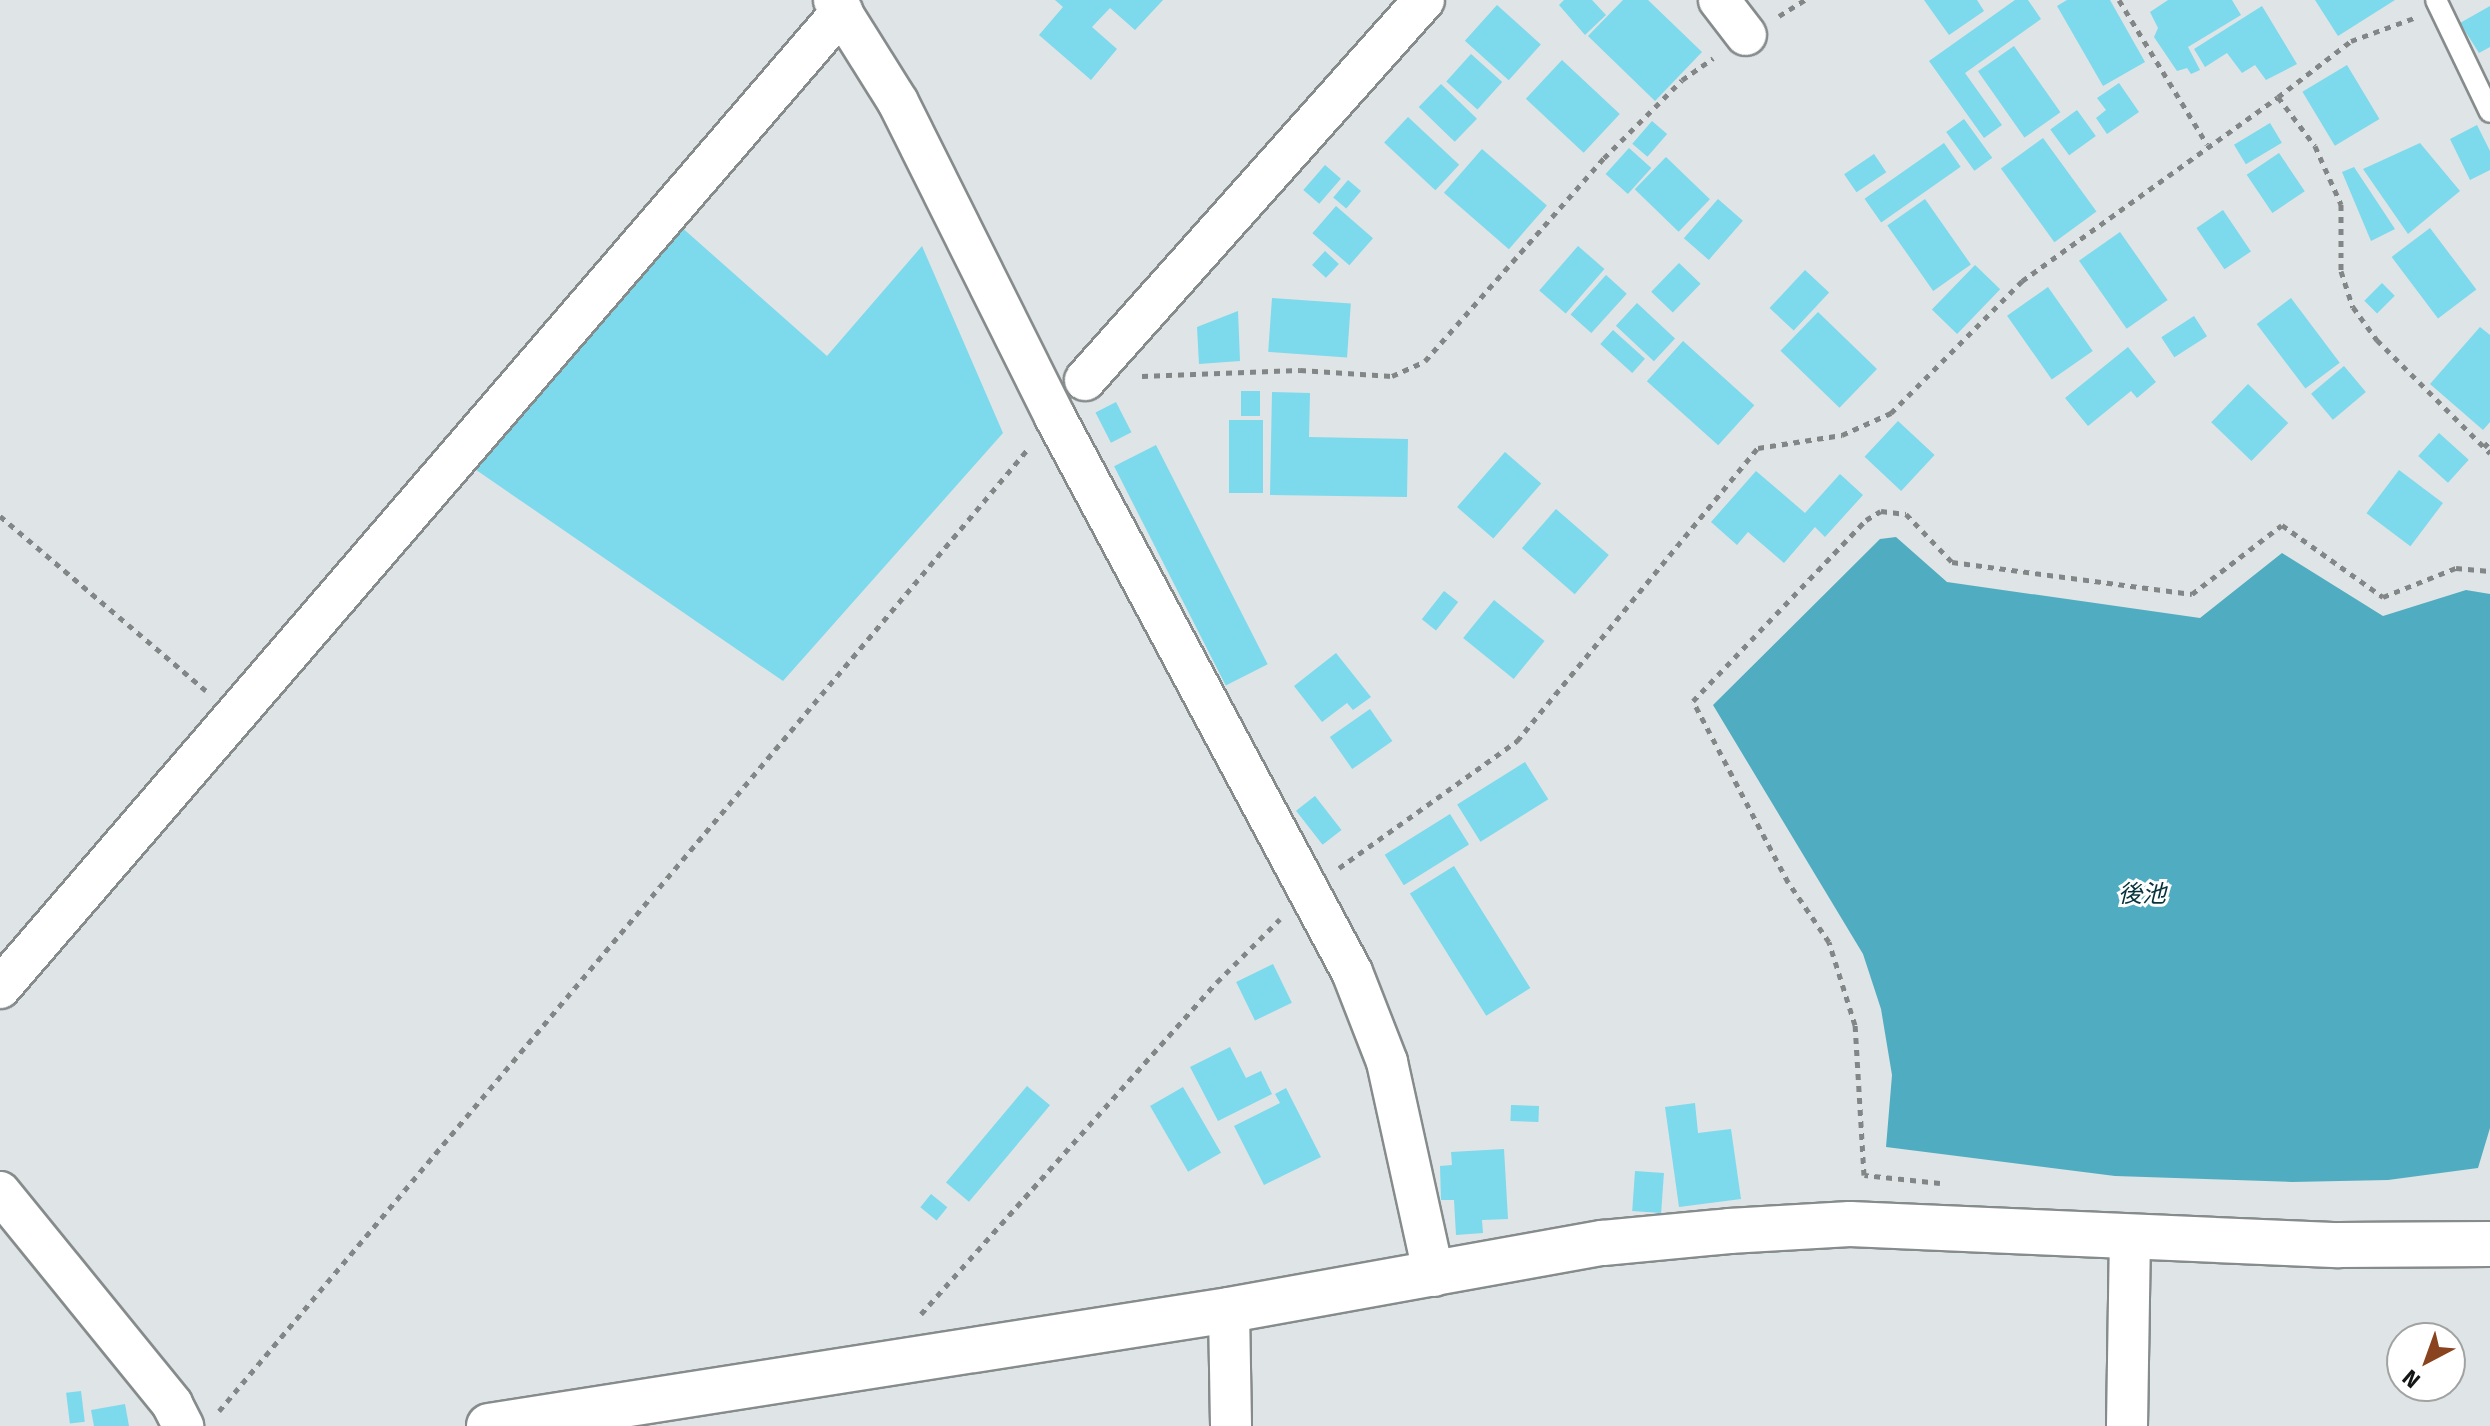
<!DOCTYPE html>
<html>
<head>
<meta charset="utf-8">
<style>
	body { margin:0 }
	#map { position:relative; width:2490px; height:1426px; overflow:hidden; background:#dfe4e6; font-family:"Fira Sans","Noto Sans JP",sans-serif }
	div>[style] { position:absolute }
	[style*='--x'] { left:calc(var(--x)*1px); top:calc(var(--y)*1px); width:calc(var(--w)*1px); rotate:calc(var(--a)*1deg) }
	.water>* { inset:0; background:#50adc1 }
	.building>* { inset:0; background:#7dd9ec; transform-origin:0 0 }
	.path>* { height:5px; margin-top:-2.5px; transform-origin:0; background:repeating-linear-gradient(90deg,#828687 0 6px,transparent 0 12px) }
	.roads { filter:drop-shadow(2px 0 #868b8c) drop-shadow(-2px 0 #868b8c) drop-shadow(0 2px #868b8c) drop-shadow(0 -2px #868b8c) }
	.service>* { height:20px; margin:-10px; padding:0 10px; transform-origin:10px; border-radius:10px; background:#fff }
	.minor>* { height:40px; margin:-20px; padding:0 20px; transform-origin:20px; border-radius:20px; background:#fff }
	.tertiary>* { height:44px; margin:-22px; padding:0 22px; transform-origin:22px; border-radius:22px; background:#fff }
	span { translate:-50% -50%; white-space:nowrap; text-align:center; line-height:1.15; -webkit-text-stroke:6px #fff; paint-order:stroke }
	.water-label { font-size:24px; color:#04323a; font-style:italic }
	.north { position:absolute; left:2386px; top:1322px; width:80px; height:80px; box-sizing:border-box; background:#fff; border:2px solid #a1a2a2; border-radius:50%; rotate:221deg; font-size:22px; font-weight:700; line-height:32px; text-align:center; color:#141616 }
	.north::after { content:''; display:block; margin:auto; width:28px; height:36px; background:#89431f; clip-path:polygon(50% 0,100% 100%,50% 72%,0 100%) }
</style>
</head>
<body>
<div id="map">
	<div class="water">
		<div style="clip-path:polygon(1896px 537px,1947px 582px,2200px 618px,2282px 553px,2383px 616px,2466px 590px,2490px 594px,2490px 1128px,2478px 1168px,2388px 1180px,2292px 1182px,2115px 1176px,1886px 1147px,1892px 1075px,1881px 1009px,1863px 954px,1713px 705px,1880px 539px)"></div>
	</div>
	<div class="building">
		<div style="clip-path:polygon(1055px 0,1163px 0,1135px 30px,1110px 8px,1092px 27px,1117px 49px,1091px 80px,1039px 35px,1063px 7px)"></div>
		<div style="clip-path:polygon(1564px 0,1592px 0,1606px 15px,1585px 35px,1559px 5px)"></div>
		<div style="clip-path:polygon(1623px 0,1648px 0,1702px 52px,1655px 101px,1588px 36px)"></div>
		<div style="clip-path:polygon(1924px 0,1977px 0,1984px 11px,1949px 35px)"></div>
		<div style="clip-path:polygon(2015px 0,2028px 0,2041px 19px,1965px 73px,2002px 125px,1984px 138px,1929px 61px)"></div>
		<div style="clip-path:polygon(2067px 0,2110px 0,2145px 62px,2103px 86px,2057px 6px)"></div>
		<div style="clip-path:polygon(2168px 0,2232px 0,2241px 15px,2188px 47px,2200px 70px,2191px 74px,2187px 68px,2177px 71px,2154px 37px,2158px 28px,2150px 12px)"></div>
		<div style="clip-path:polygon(2315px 0,2395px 0,2338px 36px)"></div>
		<div style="left:1497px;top:5px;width:59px;height:48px;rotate:42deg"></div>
		<div style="clip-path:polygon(2262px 6px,2297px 64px,2266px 80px,2255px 65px,2242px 73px,2227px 53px,2205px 67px,2194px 49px)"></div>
		<div style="clip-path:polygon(2490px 6px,2490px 47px,2479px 53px,2460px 23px)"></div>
		<div style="left:2014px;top:46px;width:81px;height:44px;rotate:55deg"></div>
		<div style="left:1471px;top:54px;width:42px;height:37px;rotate:42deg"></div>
		<div style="left:1562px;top:60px;width:79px;height:53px;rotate:43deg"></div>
		<div style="left:2347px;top:65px;width:63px;height:52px;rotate:59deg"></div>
		<div style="clip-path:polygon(2119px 83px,2139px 112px,2107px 134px,2096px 118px,2106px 110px,2097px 98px)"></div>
		<div style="left:1441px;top:84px;width:50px;height:32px;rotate:44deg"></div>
		<div style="left:2077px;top:110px;width:32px;height:33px;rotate:54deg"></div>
		<div style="left:1408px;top:117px;width:70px;height:35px;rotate:43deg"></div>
		<div style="left:1964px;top:119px;width:48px;height:22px;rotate:54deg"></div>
		<div style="left:1652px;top:121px;width:20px;height:30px;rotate:41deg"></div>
		<div style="left:2270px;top:123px;width:23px;height:42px;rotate:59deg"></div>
		<div style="clip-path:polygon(2477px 125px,2490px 151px,2490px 170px,2470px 180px,2450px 139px)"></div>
		<div style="left:2043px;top:138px;width:91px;height:52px;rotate:54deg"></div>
		<div style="left:1944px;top:143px;width:29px;height:97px;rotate:55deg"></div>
		<div style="clip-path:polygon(2420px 143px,2460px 191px,2408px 234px,2363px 169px)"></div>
		<div style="left:1629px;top:148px;width:30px;height:35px;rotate:42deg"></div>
		<div style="left:1482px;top:149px;width:86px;height:58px;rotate:41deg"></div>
		<div style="left:2279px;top:153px;width:46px;height:39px;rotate:56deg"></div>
		<div style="left:1874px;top:154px;width:22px;height:36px;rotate:56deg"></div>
		<div style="left:1666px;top:157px;width:61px;height:45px;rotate:44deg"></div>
		<div style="left:1325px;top:165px;width:21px;height:33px;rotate:41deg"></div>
		<div style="clip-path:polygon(2354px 167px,2395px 229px,2371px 241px,2342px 172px)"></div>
		<div style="left:1348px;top:180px;width:17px;height:23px;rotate:40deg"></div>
		<div style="left:1718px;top:199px;width:33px;height:52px;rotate:41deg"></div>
		<div style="left:1925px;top:199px;width:80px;height:46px;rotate:55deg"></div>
		<div style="left:1336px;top:206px;width:49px;height:36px;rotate:41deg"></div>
		<div style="left:2223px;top:210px;width:50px;height:32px;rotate:56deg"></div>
		<div style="clip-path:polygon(679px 225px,827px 356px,922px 246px,1003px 433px,783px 681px,466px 463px)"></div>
		<div style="left:2430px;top:228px;width:77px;height:48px;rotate:53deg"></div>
		<div style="left:2120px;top:232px;width:83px;height:50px;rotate:55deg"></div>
		<div style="left:1578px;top:246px;width:35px;height:59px;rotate:41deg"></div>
		<div style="left:1325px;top:251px;width:19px;height:19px;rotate:43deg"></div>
		<div style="left:1679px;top:263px;width:30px;height:40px;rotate:44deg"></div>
		<div style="left:1975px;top:265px;width:35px;height:62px;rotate:44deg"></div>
		<div style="left:1805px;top:270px;width:33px;height:52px;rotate:43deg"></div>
		<div style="left:1606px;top:275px;width:28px;height:53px;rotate:42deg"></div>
		<div style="left:2382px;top:283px;width:18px;height:25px;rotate:45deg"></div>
		<div style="left:2048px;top:287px;width:78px;height:50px;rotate:55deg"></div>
		<div style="left:1272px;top:298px;width:79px;height:54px;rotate:4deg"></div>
		<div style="left:2291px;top:298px;width:81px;height:43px;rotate:53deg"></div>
		<div style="left:1637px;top:303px;width:52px;height:31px;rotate:43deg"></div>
		<div style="clip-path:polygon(1238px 311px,1240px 361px,1199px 364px,1197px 327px)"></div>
		<div style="left:1818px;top:312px;width:82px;height:54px;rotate:44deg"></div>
		<div style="left:2194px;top:316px;width:24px;height:39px;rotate:57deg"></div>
		<div style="clip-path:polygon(2480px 327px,2490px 335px,2490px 422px,2483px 430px,2430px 384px)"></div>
		<div style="left:1613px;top:330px;width:43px;height:19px;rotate:42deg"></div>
		<div style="left:1683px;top:341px;width:96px;height:54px;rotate:42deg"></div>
		<div style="clip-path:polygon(2128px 347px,2156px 382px,2137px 398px,2131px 391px,2088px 426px,2065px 398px)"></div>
		<div style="left:2344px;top:366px;width:34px;height:43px;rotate:50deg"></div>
		<div style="left:2248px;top:384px;width:56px;height:53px;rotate:44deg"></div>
		<div style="left:1241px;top:391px;width:19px;height:25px"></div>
		<div style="clip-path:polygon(1272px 392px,1310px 393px,1309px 437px,1408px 439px,1407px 497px,1270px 495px)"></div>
		<div style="left:1116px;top:402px;width:34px;height:23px;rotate:63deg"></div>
		<div style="left:1263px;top:420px;width:73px;height:34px;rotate:90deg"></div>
		<div style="left:1898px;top:421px;width:50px;height:49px;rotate:43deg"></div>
		<div style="left:2439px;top:433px;width:40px;height:31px;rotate:42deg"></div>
		<div style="left:1156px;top:445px;width:246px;height:47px;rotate:63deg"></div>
		<div style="left:1505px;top:452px;width:48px;height:73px;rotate:41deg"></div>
		<div style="left:2399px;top:470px;width:55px;height:54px;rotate:37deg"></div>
		<div style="clip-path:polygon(1756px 471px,1805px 513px,1840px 474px,1863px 495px,1825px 537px,1815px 527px,1784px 563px,1748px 532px,1737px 545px,1711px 522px)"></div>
		<div style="left:1556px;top:509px;width:70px;height:52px;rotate:41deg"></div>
		<div style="left:1444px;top:591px;width:18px;height:36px;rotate:38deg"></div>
		<div style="left:1494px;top:600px;width:65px;height:49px;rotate:39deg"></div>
		<div style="clip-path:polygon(1336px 653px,1371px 697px,1353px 710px,1347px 703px,1322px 722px,1294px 686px)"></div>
		<div style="left:1370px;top:709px;width:39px;height:49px;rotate:55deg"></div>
		<div style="left:1525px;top:762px;width:44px;height:80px;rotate:58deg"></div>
		<div style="left:1315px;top:796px;width:43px;height:24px;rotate:52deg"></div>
		<div style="left:1450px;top:814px;width:36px;height:77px;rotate:58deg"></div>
		<div style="left:1454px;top:866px;width:144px;height:52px;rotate:58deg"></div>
		<div style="left:1273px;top:964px;width:43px;height:41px;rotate:64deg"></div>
		<div style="clip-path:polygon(1230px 1047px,1246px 1078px,1261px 1071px,1272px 1094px,1218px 1121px,1190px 1067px)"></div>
		<div style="left:1027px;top:1086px;width:30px;height:126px;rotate:40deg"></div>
		<div style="left:1183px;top:1087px;width:76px;height:38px;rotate:60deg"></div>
		<div style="clip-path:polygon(1286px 1088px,1321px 1157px,1264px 1185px,1234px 1126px,1280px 1103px,1275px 1094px)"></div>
		<div style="clip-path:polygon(1695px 1103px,1698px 1133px,1731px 1129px,1741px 1199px,1679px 1207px,1665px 1107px)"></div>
		<div style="left:1511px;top:1105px;width:28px;height:16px;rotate:2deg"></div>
		<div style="clip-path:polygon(1504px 1149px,1508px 1219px,1482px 1220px,1483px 1233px,1456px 1235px,1454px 1200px,1441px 1200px,1440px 1166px,1452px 1165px,1451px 1152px)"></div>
		<div style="left:1635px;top:1171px;width:29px;height:40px;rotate:4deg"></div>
		<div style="left:931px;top:1194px;width:21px;height:17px;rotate:39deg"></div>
		<div style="left:81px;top:1391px;width:31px;height:15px;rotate:83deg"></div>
		<div style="clip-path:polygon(125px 1404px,129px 1426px,94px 1426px,91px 1410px)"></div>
	</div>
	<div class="path">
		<div style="--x:2119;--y:0;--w:169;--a:58.6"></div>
		<div style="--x:1779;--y:16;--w:31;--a:-32"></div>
		<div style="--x:2278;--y:97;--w:92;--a:-37.5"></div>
		<div style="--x:2351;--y:41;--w:67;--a:-20.1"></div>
		<div style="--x:1142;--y:376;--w:158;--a:-2.2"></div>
		<div style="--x:1300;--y:370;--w:92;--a:3.7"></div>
		<div style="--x:1392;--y:376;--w:36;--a:-24"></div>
		<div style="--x:1425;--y:361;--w:271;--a:-48.6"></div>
		<div style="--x:1604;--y:158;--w:110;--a:-45"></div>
		<div style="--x:1682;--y:80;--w:38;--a:-35"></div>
		<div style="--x:2484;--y:447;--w:8;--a:-45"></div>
		<div style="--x:0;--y:516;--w:270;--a:40.3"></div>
		<div style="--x:1339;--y:868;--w:219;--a:-35.5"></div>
		<div style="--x:1517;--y:741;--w:379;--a:-50.6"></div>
		<div style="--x:1758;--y:448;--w:85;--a:-8.8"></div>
		<div style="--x:1842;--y:435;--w:54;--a:-24.2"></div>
		<div style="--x:1891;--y:413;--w:186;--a:-45.2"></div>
		<div style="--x:2022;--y:281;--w:315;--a:-35.7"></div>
		<div style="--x:2278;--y:97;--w:61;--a:52.9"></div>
		<div style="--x:2315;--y:146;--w:64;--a:65.9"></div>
		<div style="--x:2341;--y:204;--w:67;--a:90"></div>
		<div style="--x:2341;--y:271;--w:38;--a:72"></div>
		<div style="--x:2353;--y:307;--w:41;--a:54"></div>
		<div style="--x:2377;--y:340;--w:160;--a:45"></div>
		<div style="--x:1940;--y:1183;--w:76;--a:-174"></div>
		<div style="--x:1864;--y:1175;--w:150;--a:-93.4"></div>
		<div style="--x:1855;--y:1025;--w:87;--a:-107.4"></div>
		<div style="--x:1829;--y:942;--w:73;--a:-124.3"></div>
		<div style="--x:1788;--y:882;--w:204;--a:-117.7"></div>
		<div style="--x:1693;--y:701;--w:250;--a:-46.3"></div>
		<div style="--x:1866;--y:520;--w:17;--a:-31"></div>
		<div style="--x:1881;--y:511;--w:25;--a:7"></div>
		<div style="--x:1906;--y:514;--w:66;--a:46.2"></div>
		<div style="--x:1952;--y:562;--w:242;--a:7.6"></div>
		<div style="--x:2192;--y:594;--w:113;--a:-37.5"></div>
		<div style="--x:2282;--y:525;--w:124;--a:35.5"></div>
		<div style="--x:2383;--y:597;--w:79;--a:-21.7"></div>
		<div style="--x:2456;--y:568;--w:34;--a:5"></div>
		<div style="--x:921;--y:1314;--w:445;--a:-48.3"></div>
		<div style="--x:1217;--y:982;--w:89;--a:-45"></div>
		<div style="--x:219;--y:1411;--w:1257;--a:-49.94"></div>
	</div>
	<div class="roads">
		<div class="service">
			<div style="--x:2436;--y:0;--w:124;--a:64.3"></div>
		</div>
		<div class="minor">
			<div style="--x:834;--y:0;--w:120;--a:57.9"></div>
			<div style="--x:898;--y:102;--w:352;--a:63.5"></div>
			<div style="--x:1055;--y:417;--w:629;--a:61.85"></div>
			<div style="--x:1352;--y:972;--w:97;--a:68.7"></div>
			<div style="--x:1387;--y:1062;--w:219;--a:77.6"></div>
			<div style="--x:1719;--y:0;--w:44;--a:52.4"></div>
			<div style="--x:1085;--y:380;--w:509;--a:-48.26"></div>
			<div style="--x:0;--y:988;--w:1290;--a:-49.24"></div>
			<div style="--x:0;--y:1192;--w:273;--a:50.9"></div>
			<div style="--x:172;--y:1404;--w:25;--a:63"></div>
			<div style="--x:1229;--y:1310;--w:116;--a:89"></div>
			<div style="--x:2127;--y:1426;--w:190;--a:-89.1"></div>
		</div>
		<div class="tertiary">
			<div style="--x:489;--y:1426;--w:749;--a:-8.91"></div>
			<div style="--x:1229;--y:1310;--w:380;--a:-10.2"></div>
			<div style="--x:1603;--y:1243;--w:127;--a:-5.4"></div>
			<div style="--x:1729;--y:1231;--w:121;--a:-3.3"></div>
			<div style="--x:1850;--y:1224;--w:489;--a:2.5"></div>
			<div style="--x:2339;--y:1245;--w:151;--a:-0.4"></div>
		</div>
	</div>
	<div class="water-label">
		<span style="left:2142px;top:895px">後池</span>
	</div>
	<div class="north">N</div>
</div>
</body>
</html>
